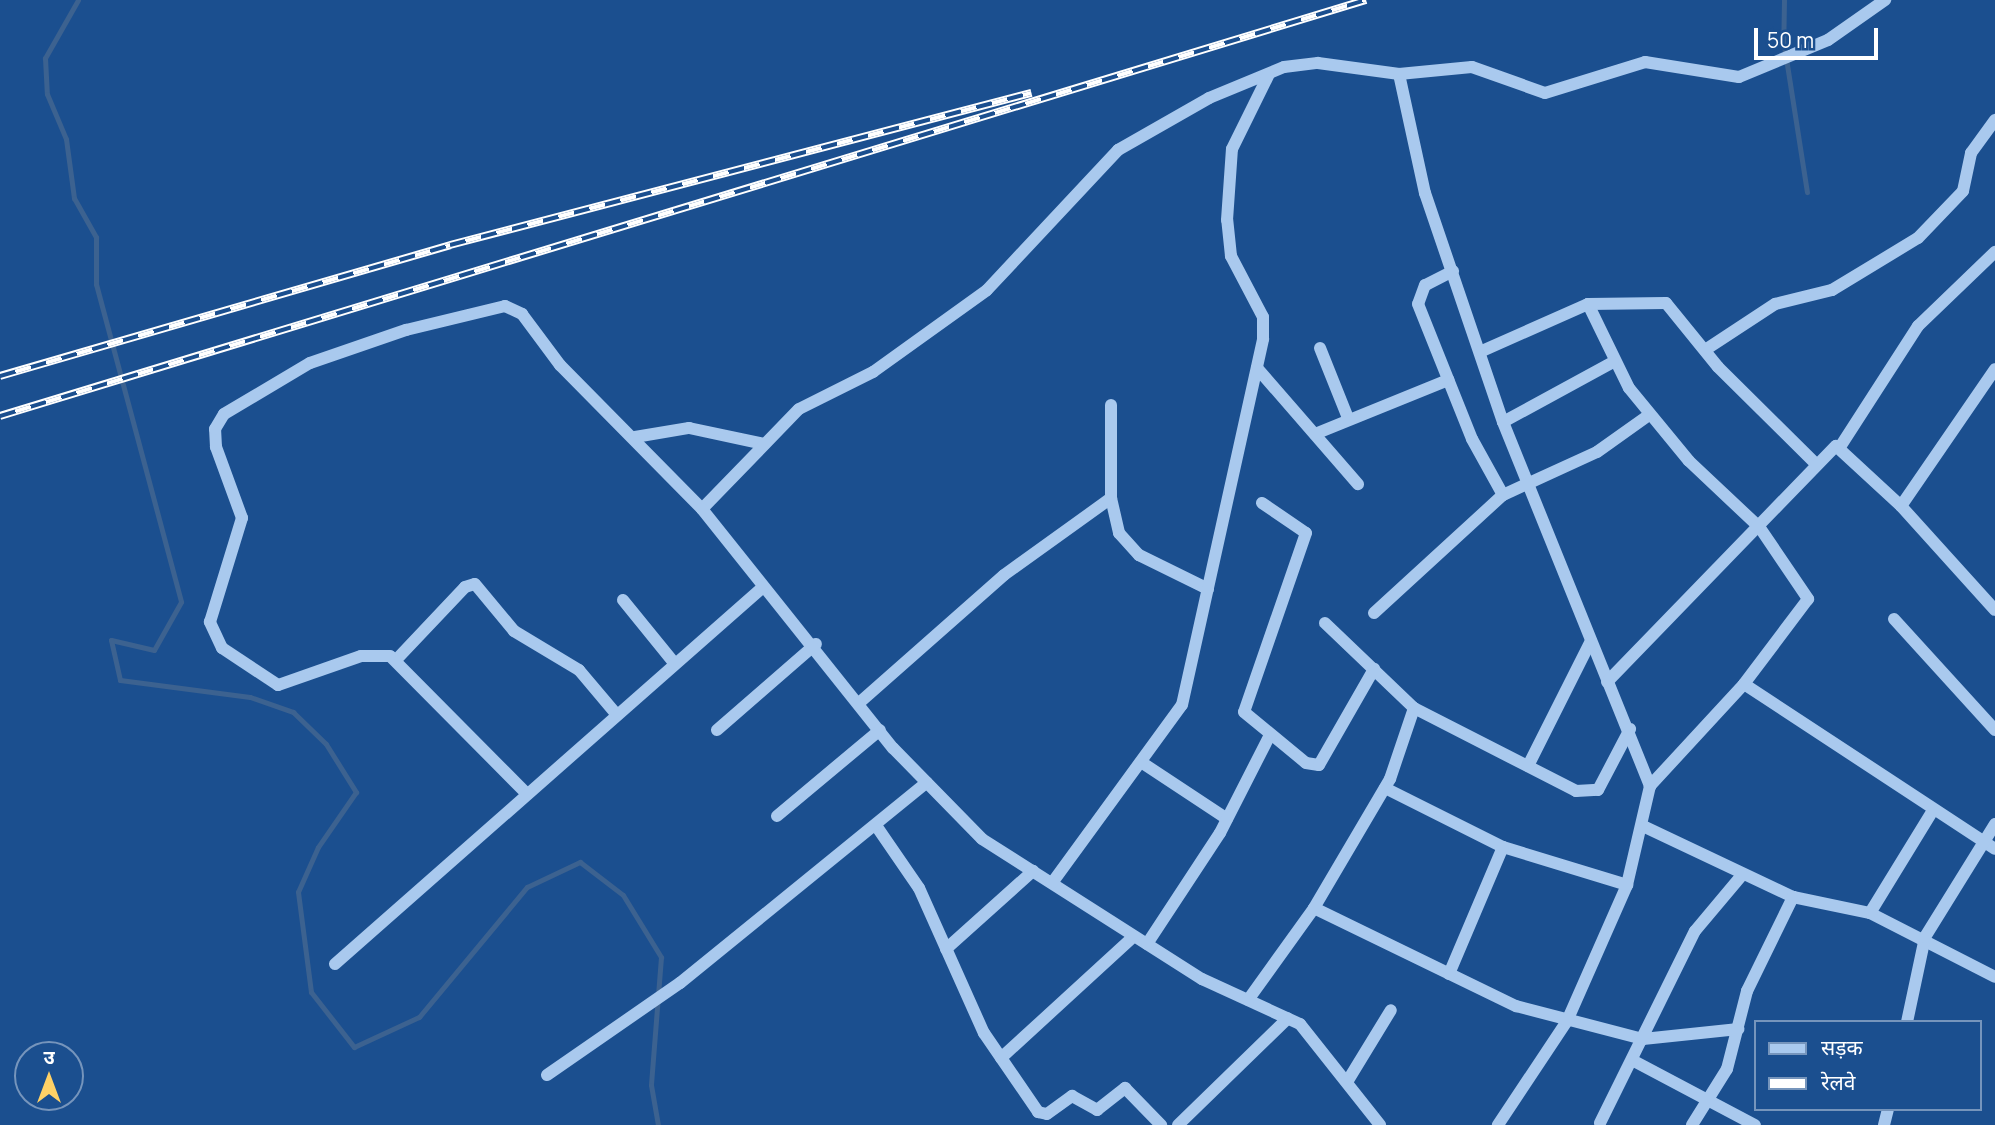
<!DOCTYPE html>
<html>
<head>
<meta charset="utf-8">
<style>
	body { margin:0 }
	#map { position:relative; width:1995px; height:1125px; overflow:hidden; background:#1b4f8f; font-family:Manrope,"Noto Sans Devanagari",sans-serif }
	div>[style] { position:absolute }
	[style*='--x'] { left:calc(var(--x)*1px); top:calc(var(--y)*1px); width:calc(var(--w)*1px); rotate:calc(var(--a)*1deg) }
	.stream>* { height:5px; margin:-2.5px; padding:0 2.5px; transform-origin:2.5px; border-radius:2.5px; background:#3c6290 }
	.minor>* { height:12px; margin:-6px; padding:0 6px; transform-origin:6px; border-radius:6px; background:#a9c9ee }
	.rail>* { height:8px; margin-top:-4px; transform-origin:0; background:repeating-linear-gradient(90deg,#1b4f8f 0 16px,#fff 0 32px); box-sizing:border-box; border-block:2px solid #fff }
	span { translate:-50% -50%; white-space:nowrap; text-align:center; line-height:1.15; -webkit-text-stroke:5px #1b4f8f; paint-order:stroke }
	.legend { position:absolute; left:1754px; top:1020px; width:228px; height:91px; box-sizing:border-box; background:#1b4f8f; border:2px solid #7695bc; margin:0; padding:9px 12px; list-style:none; font-size:21px; color:#fff }
	.legend li { display:flex; align-items:center; gap:14px; height:35px }
	.legend b { width:35px; border:2px solid #7695bc }
	.north { position:absolute; left:14px; top:1041px; width:70px; height:70px; box-sizing:border-box; background:#1b4f8f; border:2px solid #7695bc; border-radius:50%; rotate:0deg; font-size:19px; font-weight:700; line-height:28px; text-align:center; color:#fff }
	.north::after { content:''; display:block; margin:auto; width:24px; height:32px; background:#ffd166; clip-path:polygon(50% 0,100% 100%,50% 72%,0 100%) }
	.scale { position:absolute; left:1754px; top:28px; width:124px; height:32px; box-sizing:border-box; border:4px solid #fff; border-top:0; padding-left:9px; font-size:21px; line-height:24px; white-space:nowrap; color:#fff; -webkit-text-stroke:5px #1b4f8f; paint-order:stroke }
</style>
</head>
<body>
<div id="map">
	<div class="stream">
		<div style="--x:78;--y:0;--w:67;--a:119.6"></div>
		<div style="--x:45;--y:58;--w:36;--a:87"></div>
		<div style="--x:47;--y:94;--w:49;--a:67.1"></div>
		<div style="--x:66;--y:139;--w:60;--a:82.3"></div>
		<div style="--x:74;--y:198;--w:45;--a:60.6"></div>
		<div style="--x:96;--y:237;--w:47;--a:90"></div>
		<div style="--x:96;--y:284;--w:329;--a:75"></div>
		<div style="--x:181;--y:602;--w:55;--a:119.4"></div>
		<div style="--x:154;--y:650;--w:44;--a:-166.9"></div>
		<div style="--x:111;--y:640;--w:41;--a:77.3"></div>
		<div style="--x:120;--y:680;--w:131;--a:7.5"></div>
		<div style="--x:250;--y:697;--w:46;--a:19.2"></div>
		<div style="--x:293;--y:712;--w:46;--a:44.1"></div>
		<div style="--x:326;--y:744;--w:57;--a:58"></div>
		<div style="--x:356;--y:792;--w:67;--a:124.6"></div>
		<div style="--x:318;--y:847;--w:49;--a:114"></div>
		<div style="--x:298;--y:892;--w:101;--a:82.6"></div>
		<div style="--x:311;--y:992;--w:70;--a:52"></div>
		<div style="--x:354;--y:1047;--w:72;--a:-24.8"></div>
		<div style="--x:419;--y:1017;--w:169;--a:-50.3"></div>
		<div style="--x:527;--y:887;--w:59;--a:-25.3"></div>
		<div style="--x:580;--y:862;--w:54;--a:37.5"></div>
		<div style="--x:623;--y:895;--w:73;--a:58.5"></div>
		<div style="--x:661;--y:957;--w:128;--a:94.5"></div>
		<div style="--x:651;--y:1085;--w:41;--a:80.1"></div>
		<div style="--x:1784;--y:0;--w:39;--a:91"></div>
		<div style="--x:1783;--y:39;--w:155;--a:81.1"></div>
	</div>
	<div class="minor">
		<div style="--x:1399;--y:74;--w:122;--a:77.7"></div>
		<div style="--x:1425;--y:193;--w:242;--a:71.2"></div>
		<div style="--x:1503;--y:422;--w:393;--a:68"></div>
		<div style="--x:1650;--y:786;--w:102;--a:103.1"></div>
		<div style="--x:1627;--y:885;--w:149;--a:113.8"></div>
		<div style="--x:1567;--y:1021;--w:125;--a:123.6"></div>
		<div style="--x:1453;--y:271;--w:31;--a:153"></div>
		<div style="--x:1425;--y:285;--w:20;--a:110"></div>
		<div style="--x:1418;--y:304;--w:145;--a:68.2"></div>
		<div style="--x:1472;--y:439;--w:64;--a:61"></div>
		<div style="--x:1588;--y:304;--w:93;--a:64"></div>
		<div style="--x:1629;--y:388;--w:94;--a:50.6"></div>
		<div style="--x:1689;--y:461;--w:98;--a:43.3"></div>
		<div style="--x:1760;--y:528;--w:86;--a:55.9"></div>
		<div style="--x:1808;--y:599;--w:106;--a:127"></div>
		<div style="--x:1744;--y:684;--w:139;--a:132.7"></div>
		<div style="--x:1320;--y:348;--w:75;--a:68.2"></div>
		<div style="--x:1705;--y:350;--w:84;--a:-33.3"></div>
		<div style="--x:1775;--y:304;--w:59;--a:-13.8"></div>
		<div style="--x:1832;--y:290;--w:100;--a:-31.2"></div>
		<div style="--x:1918;--y:238;--w:65;--a:-46.2"></div>
		<div style="--x:1963;--y:191;--w:39;--a:-78"></div>
		<div style="--x:1971;--y:153;--w:41;--a:-54"></div>
		<div style="--x:1482;--y:351;--w:116;--a:-23.9"></div>
		<div style="--x:1588;--y:304;--w:78;--a:-0.7"></div>
		<div style="--x:1666;--y:303;--w:82;--a:50.9"></div>
		<div style="--x:1718;--y:367;--w:135;--a:44.7"></div>
		<div style="--x:1257;--y:368;--w:154;--a:49"></div>
		<div style="--x:1111;--y:405;--w:93;--a:90"></div>
		<div style="--x:1111;--y:498;--w:36;--a:77"></div>
		<div style="--x:1119;--y:533;--w:30;--a:48"></div>
		<div style="--x:1139;--y:555;--w:77;--a:26.2"></div>
		<div style="--x:1503;--y:422;--w:125;--a:-28.6"></div>
		<div style="--x:1315;--y:434;--w:144;--a:-22.1"></div>
		<div style="--x:635;--y:437;--w:55;--a:-9.5"></div>
		<div style="--x:689;--y:428;--w:77;--a:12"></div>
		<div style="--x:1840;--y:447;--w:144;--a:-57.2"></div>
		<div style="--x:1918;--y:326;--w:107;--a:-43.9"></div>
		<div style="--x:1262;--y:503;--w:53;--a:34.3"></div>
		<div style="--x:1306;--y:533;--w:189;--a:109.1"></div>
		<div style="--x:1244;--y:712;--w:80;--a:39.4"></div>
		<div style="--x:1306;--y:763;--w:13;--a:9"></div>
		<div style="--x:1319;--y:765;--w:111;--a:-60.2"></div>
		<div style="--x:1901;--y:506;--w:166;--a:-55.5"></div>
		<div style="--x:702;--y:509;--w:139;--a:-45.9"></div>
		<div style="--x:799;--y:409;--w:83;--a:-26.6"></div>
		<div style="--x:873;--y:372;--w:140;--a:-35.7"></div>
		<div style="--x:987;--y:290;--w:192;--a:-46.9"></div>
		<div style="--x:1118;--y:150;--w:105;--a:-29.7"></div>
		<div style="--x:1209;--y:98;--w:81;--a:-22.5"></div>
		<div style="--x:1284;--y:67;--w:34;--a:-7"></div>
		<div style="--x:1318;--y:63;--w:82;--a:7.7"></div>
		<div style="--x:1399;--y:74;--w:73;--a:-5.5"></div>
		<div style="--x:1472;--y:67;--w:77;--a:19.6"></div>
		<div style="--x:1545;--y:93;--w:105;--a:-17.2"></div>
		<div style="--x:1645;--y:62;--w:95;--a:9.1"></div>
		<div style="--x:1739;--y:77;--w:96;--a:-22.6"></div>
		<div style="--x:1828;--y:40;--w:70;--a:-35.1"></div>
		<div style="--x:623;--y:600;--w:82;--a:50.9"></div>
		<div style="--x:1374;--y:613;--w:175;--a:-42.5"></div>
		<div style="--x:1503;--y:495;--w:103;--a:-24.6"></div>
		<div style="--x:1597;--y:452;--w:64;--a:-35.4"></div>
		<div style="--x:1894;--y:619;--w:150;--a:47.7"></div>
		<div style="--x:1325;--y:623;--w:123;--a:43.7"></div>
		<div style="--x:1414;--y:708;--w:182;--a:27.1"></div>
		<div style="--x:1576;--y:791;--w:22;--a:-3"></div>
		<div style="--x:1598;--y:790;--w:69;--a:-62.3"></div>
		<div style="--x:396;--y:660;--w:100;--a:-46.6"></div>
		<div style="--x:465;--y:587;--w:10;--a:-17"></div>
		<div style="--x:475;--y:584;--w:61;--a:50.3"></div>
		<div style="--x:514;--y:631;--w:76;--a:31"></div>
		<div style="--x:579;--y:670;--w:59;--a:49.8"></div>
		<div style="--x:1607;--y:682;--w:329;--a:-45.9"></div>
		<div style="--x:1836;--y:446;--w:88;--a:42.7"></div>
		<div style="--x:1901;--y:506;--w:140;--a:47.9"></div>
		<div style="--x:1744;--y:684;--w:300;--a:33.3"></div>
		<div style="--x:859;--y:703;--w:193;--a:-41.4"></div>
		<div style="--x:1004;--y:575;--w:132;--a:-35.7"></div>
		<div style="--x:717;--y:730;--w:131;--a:-41"></div>
		<div style="--x:1141;--y:762;--w:103;--a:33.5"></div>
		<div style="--x:1528;--y:766;--w:140;--a:-63.3"></div>
		<div style="--x:1385;--y:788;--w:132;--a:26.6"></div>
		<div style="--x:1503;--y:847;--w:130;--a:17"></div>
		<div style="--x:527;--y:794;--w:194;--a:-134.8"></div>
		<div style="--x:390;--y:656;--w:29;--a:180"></div>
		<div style="--x:361;--y:656;--w:88;--a:160.7"></div>
		<div style="--x:278;--y:685;--w:67;--a:-146.5"></div>
		<div style="--x:222;--y:648;--w:29;--a:-115"></div>
		<div style="--x:210;--y:622;--w:109;--a:-72.9"></div>
		<div style="--x:242;--y:518;--w:76;--a:-110.1"></div>
		<div style="--x:216;--y:447;--w:18;--a:-93"></div>
		<div style="--x:215;--y:429;--w:17;--a:-59"></div>
		<div style="--x:224;--y:414;--w:100;--a:-30.7"></div>
		<div style="--x:310;--y:363;--w:102;--a:-19"></div>
		<div style="--x:406;--y:330;--w:102;--a:-13.6"></div>
		<div style="--x:505;--y:306;--w:19;--a:25"></div>
		<div style="--x:522;--y:314;--w:64;--a:53.3"></div>
		<div style="--x:560;--y:365;--w:202;--a:45.4"></div>
		<div style="--x:702;--y:509;--w:306;--a:51.4"></div>
		<div style="--x:893;--y:748;--w:127;--a:45.6"></div>
		<div style="--x:982;--y:839;--w:261;--a:32.5"></div>
		<div style="--x:1202;--y:979;--w:108;--a:24.7"></div>
		<div style="--x:1300;--y:1024;--w:129;--a:51.6"></div>
		<div style="--x:777;--y:816;--w:134;--a:-39.9"></div>
		<div style="--x:877;--y:827;--w:74;--a:55.5"></div>
		<div style="--x:919;--y:888;--w:159;--a:65.9"></div>
		<div style="--x:984;--y:1033;--w:96;--a:55.6"></div>
		<div style="--x:1038;--y:1112;--w:9;--a:13"></div>
		<div style="--x:1047;--y:1114;--w:31;--a:-36"></div>
		<div style="--x:1072;--y:1096;--w:29;--a:29"></div>
		<div style="--x:1097;--y:1110;--w:36;--a:-38"></div>
		<div style="--x:1125;--y:1088;--w:52;--a:45.8"></div>
		<div style="--x:1645;--y:827;--w:164;--a:25.3"></div>
		<div style="--x:1793;--y:897;--w:79;--a:11.7"></div>
		<div style="--x:1870;--y:913;--w:140;--a:27.1"></div>
		<div style="--x:1052;--y:883;--w:220;--a:-53.9"></div>
		<div style="--x:1182;--y:705;--w:375;--a:-77.5"></div>
		<div style="--x:1263;--y:339;--w:22;--a:-90"></div>
		<div style="--x:1263;--y:317;--w:69;--a:-117.7"></div>
		<div style="--x:1231;--y:256;--w:36;--a:-96"></div>
		<div style="--x:1227;--y:220;--w:71;--a:-86"></div>
		<div style="--x:1232;--y:149;--w:84;--a:-63.7"></div>
		<div style="--x:1314;--y:908;--w:225;--a:25.9"></div>
		<div style="--x:1516;--y:1006;--w:131;--a:14.6"></div>
		<div style="--x:1643;--y:1039;--w:96;--a:-6"></div>
		<div style="--x:1870;--y:913;--w:121;--a:-58.5"></div>
		<div style="--x:1147;--y:944;--w:133;--a:-56.7"></div>
		<div style="--x:1220;--y:833;--w:110;--a:-63"></div>
		<div style="--x:946;--y:949;--w:117;--a:-41.9"></div>
		<div style="--x:335;--y:964;--w:570;--a:-41.37"></div>
		<div style="--x:1449;--y:974;--w:138;--a:-67"></div>
		<div style="--x:1248;--y:1000;--w:113;--a:-54.3"></div>
		<div style="--x:1314;--y:908;--w:150;--a:-59.5"></div>
		<div style="--x:1390;--y:779;--w:75;--a:-71.3"></div>
		<div style="--x:1907;--y:1022;--w:87;--a:-78"></div>
		<div style="--x:1925;--y:937;--w:133;--a:-58.2"></div>
		<div style="--x:1001;--y:1058;--w:180;--a:-42.5"></div>
		<div style="--x:1632;--y:1060;--w:139;--a:27.9"></div>
		<div style="--x:547;--y:1075;--w:162;--a:-34.7"></div>
		<div style="--x:680;--y:983;--w:318;--a:-39.1"></div>
		<div style="--x:1347;--y:1082;--w:84;--a:-58.6"></div>
		<div style="--x:1600;--y:1123;--w:214;--a:-63.7"></div>
		<div style="--x:1695;--y:931;--w:73;--a:-50"></div>
		<div style="--x:1178;--y:1125;--w:153;--a:-44.2"></div>
		<div style="--x:1692;--y:1125;--w:66;--a:-58"></div>
		<div style="--x:1727;--y:1069;--w:81;--a:-75.6"></div>
		<div style="--x:1747;--y:991;--w:105;--a:-63.9"></div>
		<div style="--x:1884;--y:1125;--w:16;--a:-76"></div>
	</div>
	<div class="rail">
		<div style="--x:0;--y:376;--w:469;--a:-16.2"></div>
		<div style="--x:450;--y:245;--w:601;--a:-14.66"></div>
		<div style="--x:0;--y:416;--w:1428;--a:-16.94"></div>
	</div>
	<ul class="legend">
	<li><b style="height:9px;background:#a9c9ee"></b>सड़क</li>
	<li><b style="height:9px;background:#fff"></b>रेलवे</li>
	</ul>
	<div class="north">उ</div>
	<div class="scale">50 m</div>
</div>
</body>
</html>
